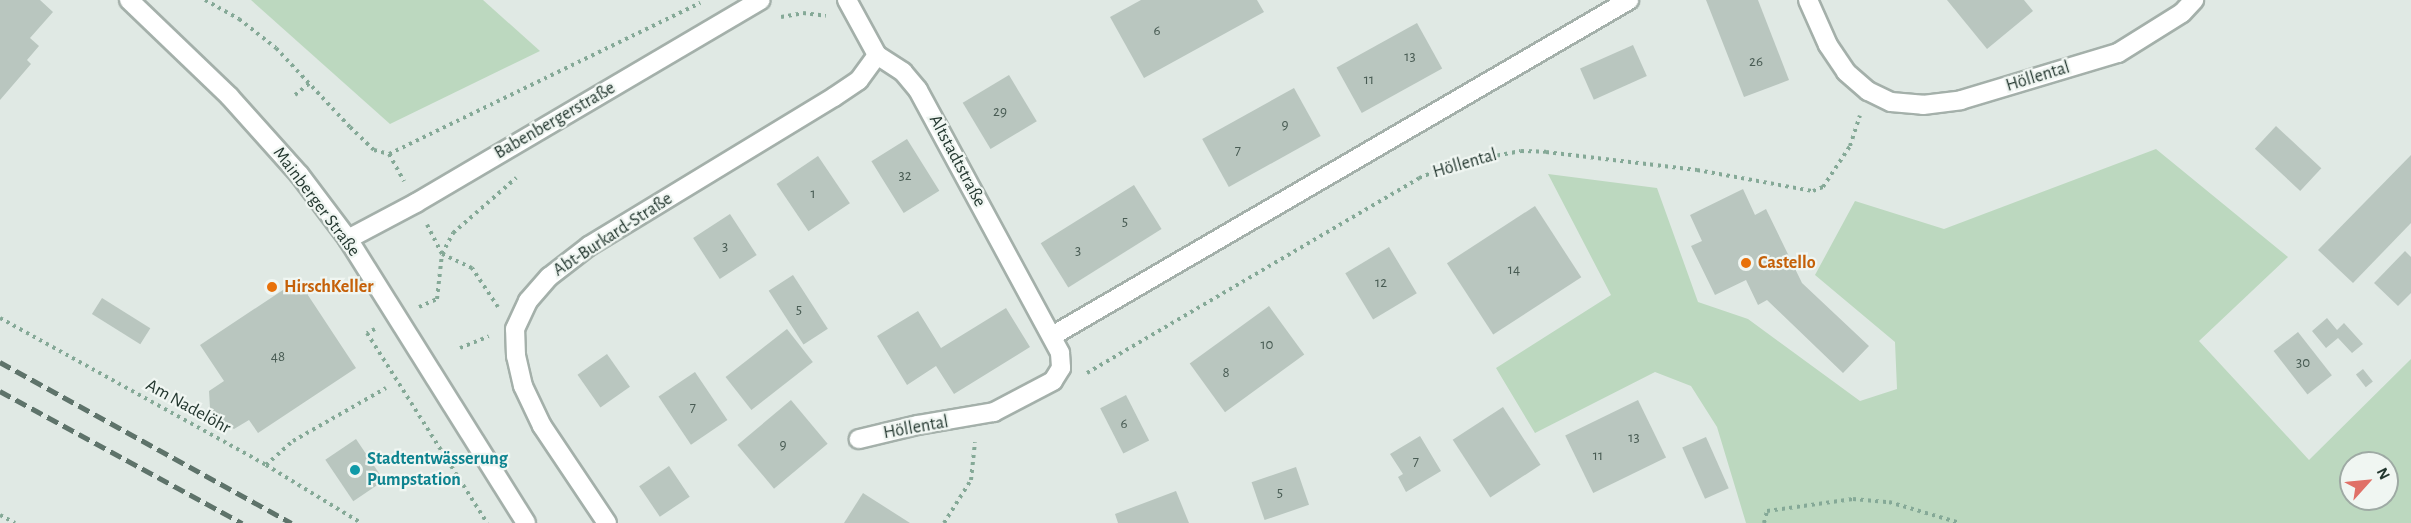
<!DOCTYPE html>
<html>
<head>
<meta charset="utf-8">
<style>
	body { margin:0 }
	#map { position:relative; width:2411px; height:523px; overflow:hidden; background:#e0e9e4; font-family:"Alegreya Sans",sans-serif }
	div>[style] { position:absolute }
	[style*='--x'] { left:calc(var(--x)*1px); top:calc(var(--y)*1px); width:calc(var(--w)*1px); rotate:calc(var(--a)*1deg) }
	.green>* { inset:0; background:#bcd8bf }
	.building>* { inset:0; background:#b9c6bf; transform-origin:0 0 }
	.path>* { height:4px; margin-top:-2px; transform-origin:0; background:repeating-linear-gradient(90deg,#85a997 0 3px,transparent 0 7.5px) }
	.roads { filter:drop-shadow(2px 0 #a4b0aa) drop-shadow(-2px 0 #a4b0aa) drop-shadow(0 2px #a4b0aa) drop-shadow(0 -2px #a4b0aa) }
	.street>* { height:18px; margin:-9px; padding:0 9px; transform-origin:9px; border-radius:9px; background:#fff }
	.secondary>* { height:18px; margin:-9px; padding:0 9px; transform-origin:9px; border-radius:9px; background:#fff }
	.rail>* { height:4.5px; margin-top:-2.25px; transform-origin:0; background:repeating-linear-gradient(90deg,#5e736a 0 12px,transparent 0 18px) }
	.dots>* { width:16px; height:16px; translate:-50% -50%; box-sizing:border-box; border:3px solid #f0f6f2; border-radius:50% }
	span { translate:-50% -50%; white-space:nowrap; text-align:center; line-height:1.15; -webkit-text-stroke:4.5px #f0f6f2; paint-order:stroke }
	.number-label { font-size:15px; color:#485b53 }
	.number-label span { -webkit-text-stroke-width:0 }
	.street-label { font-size:18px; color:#23372f }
	.food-label { font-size:18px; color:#c56008; font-weight:700 }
	.left { translate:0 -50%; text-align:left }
	.culture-label { font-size:18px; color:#0d838f; font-weight:700 }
	.north { position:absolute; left:2339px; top:451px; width:60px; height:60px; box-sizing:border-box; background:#f0f6f2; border:2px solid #9eaaa4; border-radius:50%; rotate:63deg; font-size:16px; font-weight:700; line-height:24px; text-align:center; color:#23372f }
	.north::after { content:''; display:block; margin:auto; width:21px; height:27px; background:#e07067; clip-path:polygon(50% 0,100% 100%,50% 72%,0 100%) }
</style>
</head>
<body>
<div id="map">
	<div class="green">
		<div style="clip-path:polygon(251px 0,483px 0,540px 51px,390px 124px)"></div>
		<div style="clip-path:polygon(evenodd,2156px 149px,2288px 257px,2199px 341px,2309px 460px,2411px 359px,2411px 523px,1746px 523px,1717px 427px,1691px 386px,1655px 372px,1535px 433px,1496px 368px,1611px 295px,1548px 174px,1657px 188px,1698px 302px,1748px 319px,1860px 401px,1897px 389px,1895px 342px,1815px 275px,1855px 201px,1944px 229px,2156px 149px,2351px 463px,2387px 463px,2387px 499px,2351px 499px,2351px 463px)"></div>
	</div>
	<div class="building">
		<div style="clip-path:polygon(0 0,40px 0,53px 12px,30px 38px,39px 46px,27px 60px,31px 64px,0 100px)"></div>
		<div style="clip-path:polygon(1141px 0,1257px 0,1264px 12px,1144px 78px,1110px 17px)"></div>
		<div style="clip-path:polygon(1706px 0,1758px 0,1789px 80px,1744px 97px)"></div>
		<div style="clip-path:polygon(1947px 0,2024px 0,2033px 11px,1987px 49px)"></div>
		<div style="left:1417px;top:23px;width:52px;height:92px;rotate:61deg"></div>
		<div style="left:1633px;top:45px;width:34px;height:58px;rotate:66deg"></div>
		<div style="left:1009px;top:75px;width:54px;height:54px;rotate:59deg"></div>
		<div style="left:1294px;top:88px;width:55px;height:105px;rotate:61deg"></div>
		<div style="left:2276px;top:126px;width:62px;height:31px;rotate:43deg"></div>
		<div style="left:907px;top:139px;width:61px;height:42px;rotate:58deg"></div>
		<div style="clip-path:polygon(2411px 155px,2411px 223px,2353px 283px,2318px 250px)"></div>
		<div style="left:818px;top:156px;width:57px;height:50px;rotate:56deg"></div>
		<div style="left:1134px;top:185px;width:52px;height:110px;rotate:58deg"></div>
		<div style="clip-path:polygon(1743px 189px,1755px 215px,1766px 209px,1802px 283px,1869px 346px,1843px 373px,1767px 300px,1758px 305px,1746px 280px,1715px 295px,1691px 246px,1702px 241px,1690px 215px)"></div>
		<div style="left:1535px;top:206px;width:85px;height:105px;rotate:57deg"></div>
		<div style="left:730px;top:214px;width:49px;height:44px;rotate:57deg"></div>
		<div style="left:1389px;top:247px;width:54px;height:51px;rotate:59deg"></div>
		<div style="clip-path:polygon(2405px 251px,2411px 257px,2411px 293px,2398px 306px,2374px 283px)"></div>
		<div style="left:793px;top:275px;width:64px;height:29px;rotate:57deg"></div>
		<div style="clip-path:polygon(298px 280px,356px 368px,258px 433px,249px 420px,234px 429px,219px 421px,210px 408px,209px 391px,224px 381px,200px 345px)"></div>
		<div style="left:102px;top:298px;width:57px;height:19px;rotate:32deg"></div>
		<div style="left:1269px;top:306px;width:60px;height:98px;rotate:54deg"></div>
		<div style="clip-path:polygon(1006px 308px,1030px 347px,954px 394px,936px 366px,907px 385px,877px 336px,918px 311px,941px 348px)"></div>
		<div style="clip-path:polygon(2327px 318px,2337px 330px,2344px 323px,2363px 344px,2352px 353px,2338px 338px,2326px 348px,2312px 331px)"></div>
		<div style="left:787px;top:329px;width:42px;height:78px;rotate:52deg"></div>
		<div style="left:2298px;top:332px;width:55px;height:31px;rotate:52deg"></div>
		<div style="left:607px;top:354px;width:40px;height:36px;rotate:55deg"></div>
		<div style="left:2363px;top:369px;width:16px;height:9px;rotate:52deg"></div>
		<div style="left:695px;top:372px;width:58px;height:44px;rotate:56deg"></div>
		<div style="left:1126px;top:395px;width:51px;height:29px;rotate:63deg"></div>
		<div style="left:791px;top:400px;width:57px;height:70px;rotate:50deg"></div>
		<div style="left:1638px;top:400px;width:64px;height:81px;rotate:64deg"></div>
		<div style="left:1503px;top:407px;width:69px;height:60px;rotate:57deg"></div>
		<div style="clip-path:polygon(1420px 436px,1441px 471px,1406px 492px,1398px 477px,1403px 474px,1390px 454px)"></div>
		<div style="left:1706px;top:437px;width:56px;height:26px;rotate:66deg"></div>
		<div style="left:356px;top:439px;width:50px;height:37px;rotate:56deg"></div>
		<div style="left:669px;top:466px;width:37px;height:36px;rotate:56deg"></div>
		<div style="left:1296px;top:467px;width:40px;height:47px;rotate:71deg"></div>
		<div style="clip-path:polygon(1176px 491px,1189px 523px,1118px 523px,1115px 514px)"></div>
		<div style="clip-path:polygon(863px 493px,910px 523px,844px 523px)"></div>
	</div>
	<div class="path">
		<div style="--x:205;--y:0;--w:39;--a:29"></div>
		<div style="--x:239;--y:19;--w:47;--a:38.1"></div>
		<div style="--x:276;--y:48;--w:108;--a:46.9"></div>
		<div style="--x:350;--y:127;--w:33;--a:44"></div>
		<div style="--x:374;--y:150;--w:16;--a:15"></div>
		<div style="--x:389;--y:154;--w:31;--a:61"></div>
		<div style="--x:781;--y:17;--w:22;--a:-10"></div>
		<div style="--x:803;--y:13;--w:23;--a:7"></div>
		<div style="--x:295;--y:95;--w:19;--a:-39"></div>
		<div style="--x:389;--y:154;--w:346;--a:-25.9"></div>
		<div style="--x:419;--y:307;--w:20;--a:-24"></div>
		<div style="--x:437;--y:299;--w:45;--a:-83.7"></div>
		<div style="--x:442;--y:254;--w:33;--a:-117"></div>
		<div style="--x:498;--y:307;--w:47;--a:-123.7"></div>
		<div style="--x:472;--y:268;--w:33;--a:-155"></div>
		<div style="--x:442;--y:254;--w:24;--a:-62"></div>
		<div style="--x:453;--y:233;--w:84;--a:-41.1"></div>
		<div style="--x:0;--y:318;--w:304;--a:28.9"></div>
		<div style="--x:266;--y:465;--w:111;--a:31.4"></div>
		<div style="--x:375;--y:329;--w:9;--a:153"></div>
		<div style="--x:367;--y:333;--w:225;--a:57.7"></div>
		<div style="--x:460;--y:348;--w:31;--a:-22"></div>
		<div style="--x:1087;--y:373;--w:385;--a:-30.4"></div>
		<div style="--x:1419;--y:178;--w:37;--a:-22"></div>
		<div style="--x:1453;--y:164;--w:69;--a:-10.8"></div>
		<div style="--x:1521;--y:151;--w:25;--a:2"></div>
		<div style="--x:1546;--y:152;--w:152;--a:6.8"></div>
		<div style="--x:1697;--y:170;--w:118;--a:10.3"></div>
		<div style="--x:1813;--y:191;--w:11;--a:-22"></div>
		<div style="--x:1823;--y:187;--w:49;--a:-56.6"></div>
		<div style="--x:1850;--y:146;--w:32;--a:-72"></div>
		<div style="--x:266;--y:465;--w:36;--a:-42"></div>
		<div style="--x:293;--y:441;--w:107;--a:-29.7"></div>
		<div style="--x:0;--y:515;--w:17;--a:28"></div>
		<div style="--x:944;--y:523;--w:51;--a:-57.9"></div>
		<div style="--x:971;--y:480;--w:38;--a:-84"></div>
		<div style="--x:1764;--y:523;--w:12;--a:-76"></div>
		<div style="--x:1767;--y:511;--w:87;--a:-7.9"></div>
		<div style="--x:1853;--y:499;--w:36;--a:5"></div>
		<div style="--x:1889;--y:502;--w:74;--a:16.5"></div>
	</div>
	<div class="roads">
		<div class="street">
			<div style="--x:847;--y:0;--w:63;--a:61.4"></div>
			<div style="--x:877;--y:55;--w:31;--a:33"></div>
			<div style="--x:903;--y:72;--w:23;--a:50"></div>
			<div style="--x:918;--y:90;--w:299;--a:61.6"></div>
			<div style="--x:1060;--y:353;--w:15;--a:86"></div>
			<div style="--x:1061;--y:368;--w:15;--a:122"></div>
			<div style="--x:1053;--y:381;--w:67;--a:152.3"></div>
			<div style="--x:994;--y:412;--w:78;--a:170.4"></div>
			<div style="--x:917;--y:425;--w:60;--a:166.4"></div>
			<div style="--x:1808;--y:0;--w:49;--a:66"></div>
			<div style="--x:1828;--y:45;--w:32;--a:56"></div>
			<div style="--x:1846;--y:72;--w:29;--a:41"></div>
			<div style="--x:1868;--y:91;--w:25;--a:26"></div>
			<div style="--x:1891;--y:102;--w:32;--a:5"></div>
			<div style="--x:1923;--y:105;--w:38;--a:-7"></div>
			<div style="--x:1961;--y:100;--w:164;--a:-16.7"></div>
			<div style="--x:2118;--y:53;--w:75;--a:-32"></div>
			<div style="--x:2182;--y:13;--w:18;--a:-47"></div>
			<div style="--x:348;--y:239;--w:77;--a:-27.9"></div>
			<div style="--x:416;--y:203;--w:400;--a:-30.5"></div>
			<div style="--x:1052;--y:336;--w:668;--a:-30.21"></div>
			<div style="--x:607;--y:523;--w:117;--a:-123.8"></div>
			<div style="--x:542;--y:426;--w:44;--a:-115.4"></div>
			<div style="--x:523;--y:386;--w:31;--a:-103"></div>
			<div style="--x:516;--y:356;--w:27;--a:-92"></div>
			<div style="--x:515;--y:329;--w:31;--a:-65"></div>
			<div style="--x:528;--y:301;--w:32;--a:-49"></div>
			<div style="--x:549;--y:277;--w:51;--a:-37.8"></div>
			<div style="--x:589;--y:246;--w:287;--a:-31.3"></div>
			<div style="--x:834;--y:97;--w:30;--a:-34"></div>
			<div style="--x:859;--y:80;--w:31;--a:-54"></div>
		</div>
		<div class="secondary">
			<div style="--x:129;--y:0;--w:139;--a:43.8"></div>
			<div style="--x:229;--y:96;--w:105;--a:48.1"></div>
			<div style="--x:299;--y:174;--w:81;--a:53"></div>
			<div style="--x:348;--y:239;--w:335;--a:57.9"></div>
		</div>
	</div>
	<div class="rail">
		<div style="--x:0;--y:362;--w:333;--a:28.9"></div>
		<div style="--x:0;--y:391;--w:276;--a:28.6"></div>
	</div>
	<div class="dots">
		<div style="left:1746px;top:263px;background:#e8710a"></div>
		<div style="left:272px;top:287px;background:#e8710a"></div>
		<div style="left:355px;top:470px;background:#0f9aa8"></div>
	</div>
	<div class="number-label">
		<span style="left:1157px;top:31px">6</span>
		<span style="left:1410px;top:57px">13</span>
		<span style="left:1756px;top:62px">26</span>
		<span style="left:1369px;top:80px">11</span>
		<span style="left:1000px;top:112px">29</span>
		<span style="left:1285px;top:125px">9</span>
		<span style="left:1238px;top:151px">7</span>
		<span style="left:905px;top:176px">32</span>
		<span style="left:813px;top:194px">1</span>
		<span style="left:1125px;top:222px">5</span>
		<span style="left:725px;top:247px">3</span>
		<span style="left:1078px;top:251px">3</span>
		<span style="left:1514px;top:270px">14</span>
		<span style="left:1381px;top:283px">12</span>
		<span style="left:799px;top:310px">5</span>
		<span style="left:1267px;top:345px">10</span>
		<span style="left:278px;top:357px">48</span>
		<span style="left:2303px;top:363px">30</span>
		<span style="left:1226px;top:373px">8</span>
		<span style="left:693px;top:408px">7</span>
		<span style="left:1124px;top:424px">6</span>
		<span style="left:1634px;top:438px">13</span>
		<span style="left:783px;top:445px">9</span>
		<span style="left:1598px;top:456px">11</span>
		<span style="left:1416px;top:462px">7</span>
		<span style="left:1280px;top:493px">5</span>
	</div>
	<div class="street-label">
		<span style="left:2038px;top:77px;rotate:-17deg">Höllental</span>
		<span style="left:555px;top:121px;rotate:-30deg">Babenbergerstraße</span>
		<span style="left:957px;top:161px;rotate:62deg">Altstadtstraße</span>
		<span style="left:1465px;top:164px;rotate:-16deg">Höllental</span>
		<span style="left:316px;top:202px;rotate:53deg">Mainberger Straße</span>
		<span style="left:613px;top:235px;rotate:-33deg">Abt-Burkard-Straße</span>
		<span style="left:188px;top:407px;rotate:29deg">Am Nadelöhr</span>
		<span style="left:916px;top:428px;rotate:-10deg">Höllental</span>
	</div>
	<div class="food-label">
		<span class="left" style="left:1758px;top:263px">Castello</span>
		<span class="left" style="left:284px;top:287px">HirschKeller</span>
	</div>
	<div class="culture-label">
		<span class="left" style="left:367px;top:470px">Stadtentwässerung<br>Pumpstation</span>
	</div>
	<div class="north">N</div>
</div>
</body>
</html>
